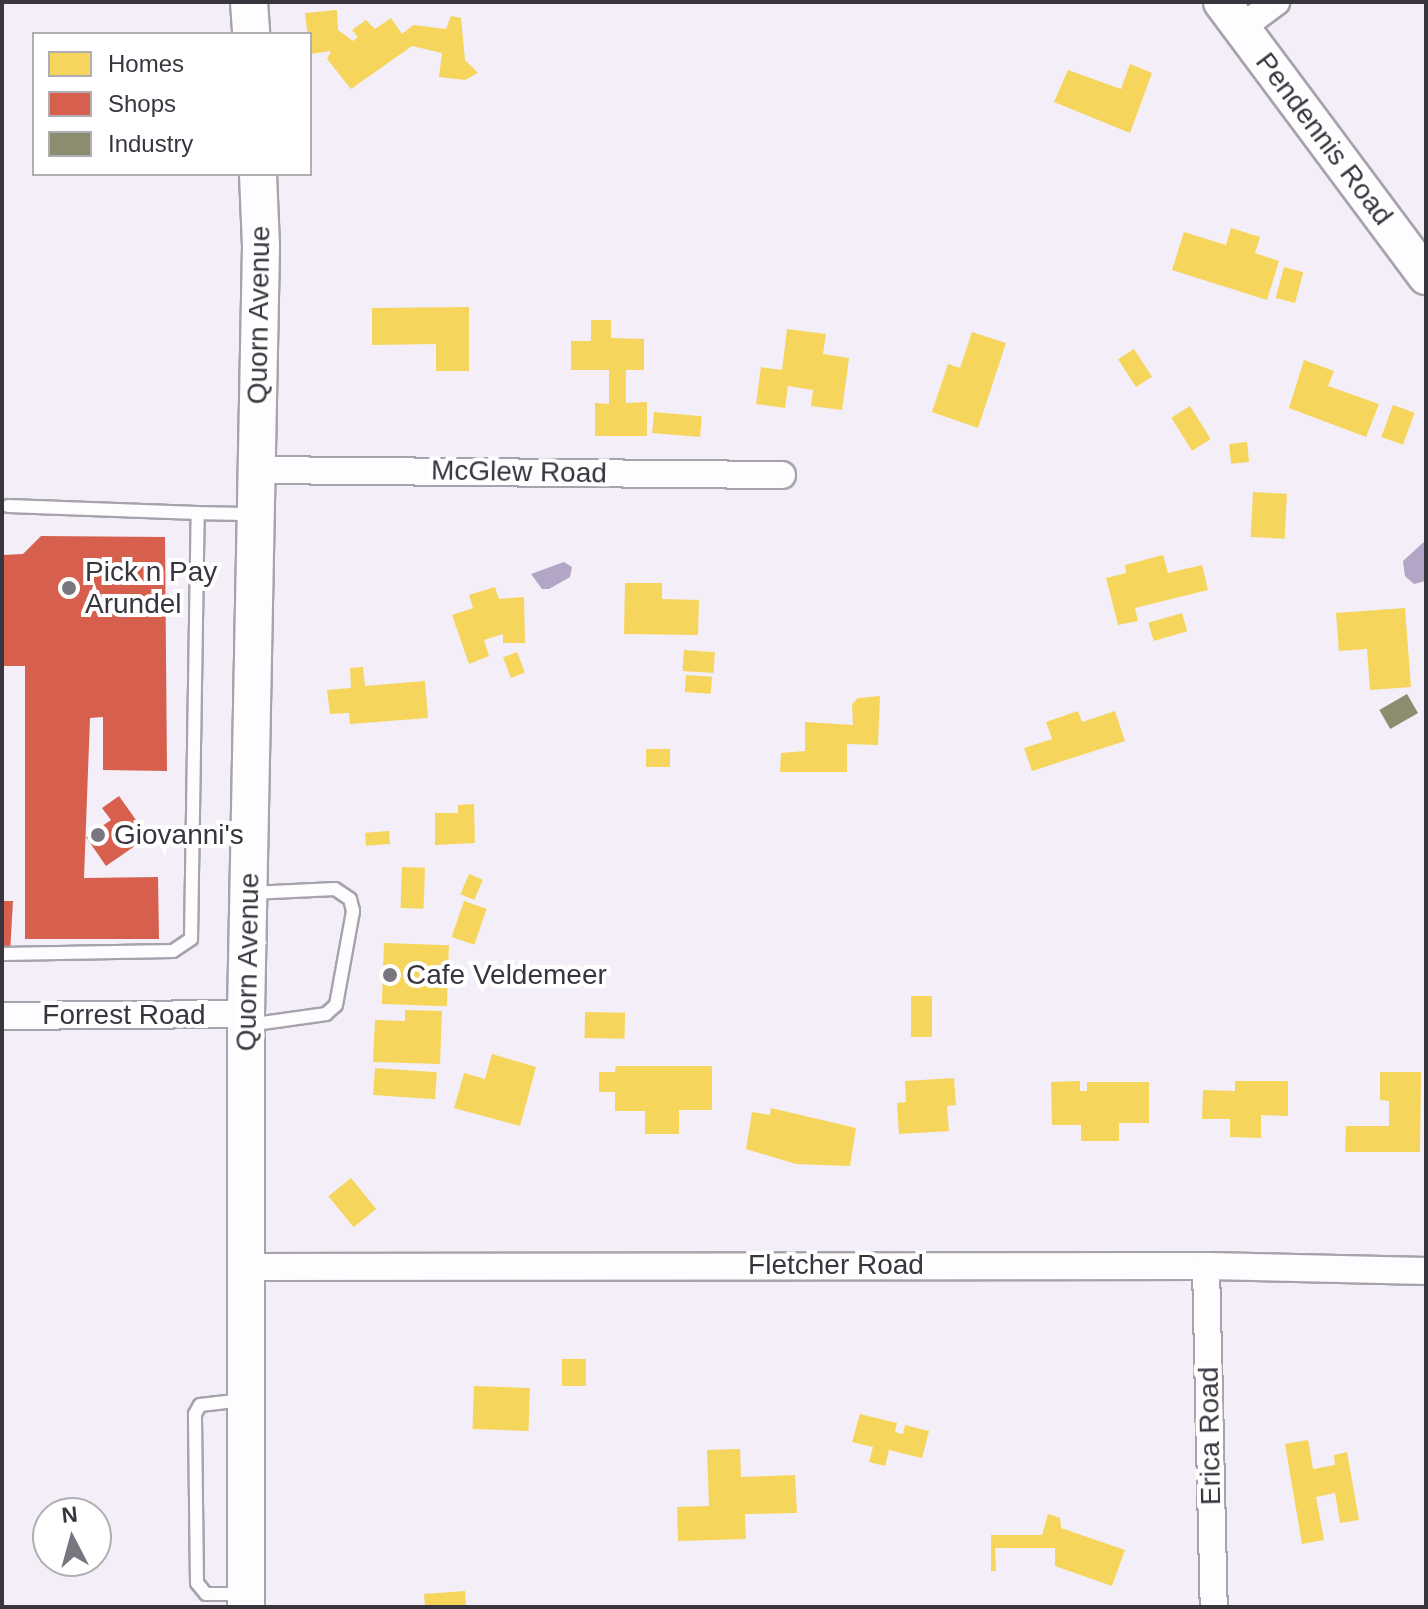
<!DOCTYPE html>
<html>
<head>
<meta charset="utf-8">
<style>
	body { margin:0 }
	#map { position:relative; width:1428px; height:1609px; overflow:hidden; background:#f3eef8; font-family:Helvetica,sans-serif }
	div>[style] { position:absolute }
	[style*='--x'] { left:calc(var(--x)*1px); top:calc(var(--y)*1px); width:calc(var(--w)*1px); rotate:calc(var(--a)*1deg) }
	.water>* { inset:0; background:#b3a5c5 }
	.homes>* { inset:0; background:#f6d55c; transform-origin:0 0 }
	.shops>* { inset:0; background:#d6604d }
	.industry>* { inset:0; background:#8c8c6e; transform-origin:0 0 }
	.roads { filter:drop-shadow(2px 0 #a7a3ac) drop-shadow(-2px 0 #a7a3ac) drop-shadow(0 2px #a7a3ac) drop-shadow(0 -2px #a7a3ac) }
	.lane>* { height:12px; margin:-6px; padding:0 6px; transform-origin:6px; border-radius:6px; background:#fdfcfe }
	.street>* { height:26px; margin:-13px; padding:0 13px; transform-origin:13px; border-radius:13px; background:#fdfcfe }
	.secondary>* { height:36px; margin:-18px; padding:0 18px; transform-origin:18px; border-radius:18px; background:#fdfcfe }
	.dots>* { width:22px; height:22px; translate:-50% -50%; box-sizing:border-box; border:4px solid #fff; border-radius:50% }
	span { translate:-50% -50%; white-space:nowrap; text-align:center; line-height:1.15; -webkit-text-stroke:8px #fff; paint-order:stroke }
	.street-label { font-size:28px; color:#39353f }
	.poi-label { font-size:28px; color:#39353f }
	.left { translate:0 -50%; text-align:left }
	.frame { position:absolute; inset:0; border:4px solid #39353f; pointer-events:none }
	.legend { position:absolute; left:32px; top:32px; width:280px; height:144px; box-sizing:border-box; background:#fff; border:2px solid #b0aeb2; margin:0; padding:10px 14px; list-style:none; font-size:24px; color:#39353f }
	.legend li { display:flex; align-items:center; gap:16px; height:40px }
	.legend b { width:40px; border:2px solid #b0aeb2 }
	.north { position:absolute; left:32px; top:1497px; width:80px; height:80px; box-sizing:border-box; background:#fff; border:2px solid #b0aeb2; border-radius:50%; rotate:354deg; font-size:22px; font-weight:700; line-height:32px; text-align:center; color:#39353f }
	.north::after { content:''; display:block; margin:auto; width:28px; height:36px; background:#7a7680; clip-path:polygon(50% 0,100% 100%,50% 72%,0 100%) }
</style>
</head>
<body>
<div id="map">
	<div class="water">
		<div style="clip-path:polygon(1426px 540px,1426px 581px,1414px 584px,1405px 576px,1403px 561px)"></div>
		<div style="clip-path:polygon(564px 562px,572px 567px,570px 577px,549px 589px,542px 589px,531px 574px)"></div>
	</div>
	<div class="homes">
		<div style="clip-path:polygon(337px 10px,338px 30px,353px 41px,358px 37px,352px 30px,366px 20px,375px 29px,391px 18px,402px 34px,413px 25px,446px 29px,451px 16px,461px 18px,465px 60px,478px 73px,465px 80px,439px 77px,442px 53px,412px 46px,351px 89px,327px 59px,331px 51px,310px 54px,305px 13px)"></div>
		<div style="clip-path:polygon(1130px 64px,1152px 73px,1130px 133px,1054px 102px,1068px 70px,1121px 89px)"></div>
		<div style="clip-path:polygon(1231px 228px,1260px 237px,1255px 253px,1279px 261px,1267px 300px,1172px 270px,1184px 232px,1226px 245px)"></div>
		<div style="left:1284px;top:267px;width:20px;height:32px;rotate:15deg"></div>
		<div style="clip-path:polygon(469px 307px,469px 371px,436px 371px,436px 344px,372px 345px,372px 308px)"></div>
		<div style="clip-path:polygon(591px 320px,611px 320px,611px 338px,644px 339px,644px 370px,626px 370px,626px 403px,647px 402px,647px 436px,595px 436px,595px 403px,609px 404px,609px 370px,571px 370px,571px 341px,591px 341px)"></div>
		<div style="clip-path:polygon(787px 329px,826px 334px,823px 354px,849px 358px,842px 410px,811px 406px,813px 390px,788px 386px,785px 408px,756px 404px,761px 367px,782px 370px)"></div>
		<div style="clip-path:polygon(972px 332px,1006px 343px,978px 428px,932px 412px,948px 364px,960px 368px)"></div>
		<div style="left:1134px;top:349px;width:33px;height:19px;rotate:57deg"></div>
		<div style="clip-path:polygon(1304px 360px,1334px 371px,1328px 386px,1379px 404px,1366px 437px,1289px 408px)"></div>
		<div style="left:1393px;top:405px;width:23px;height:34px;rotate:20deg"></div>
		<div style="left:1190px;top:406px;width:39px;height:22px;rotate:58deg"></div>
		<div style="left:654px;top:412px;width:48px;height:21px;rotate:5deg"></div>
		<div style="left:1247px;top:442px;width:20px;height:18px;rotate:84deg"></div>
		<div style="left:1253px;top:492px;width:34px;height:45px;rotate:3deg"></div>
		<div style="clip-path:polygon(1163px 555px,1168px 573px,1202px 565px,1208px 590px,1135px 608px,1138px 621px,1118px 625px,1106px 578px,1126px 573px,1125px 565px)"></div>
		<div style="clip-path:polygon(625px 583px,662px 583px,662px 599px,699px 600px,698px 635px,624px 634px)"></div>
		<div style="clip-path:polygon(495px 587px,499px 599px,524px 597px,525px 643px,503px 643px,503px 634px,484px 640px,489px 656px,469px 664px,452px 615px,473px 608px,469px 595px)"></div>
		<div style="clip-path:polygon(1405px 608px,1411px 687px,1370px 690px,1367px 649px,1339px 651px,1336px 613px)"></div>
		<div style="left:1182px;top:613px;width:19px;height:35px;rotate:74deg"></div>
		<div style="left:684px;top:650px;width:31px;height:21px;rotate:4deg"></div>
		<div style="left:517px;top:652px;width:22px;height:15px;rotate:69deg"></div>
		<div style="clip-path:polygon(363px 667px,365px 686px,425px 681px,428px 718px,350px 724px,349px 713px,330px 714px,327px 690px,351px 688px,350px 668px)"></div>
		<div style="left:686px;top:675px;width:26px;height:17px;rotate:4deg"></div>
		<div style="clip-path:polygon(880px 696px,878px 745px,847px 744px,847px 772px,780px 772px,781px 753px,805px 751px,805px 722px,853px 725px,852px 704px,858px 698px)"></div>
		<div style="clip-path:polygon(1078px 711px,1082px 722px,1115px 711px,1125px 741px,1032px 771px,1024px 748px,1052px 739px,1046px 722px)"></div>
		<div style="left:646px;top:749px;width:24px;height:18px"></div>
		<div style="clip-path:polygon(474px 804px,475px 843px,435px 845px,435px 813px,458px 813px,458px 805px)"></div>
		<div style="left:389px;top:831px;width:13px;height:24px;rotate:86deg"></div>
		<div style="left:402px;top:867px;width:23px;height:41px;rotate:2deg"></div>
		<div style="left:469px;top:874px;width:15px;height:22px;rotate:23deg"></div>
		<div style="left:464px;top:901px;width:24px;height:38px;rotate:19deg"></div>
		<div style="left:384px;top:943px;width:65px;height:61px;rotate:2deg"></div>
		<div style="left:911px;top:996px;width:21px;height:41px"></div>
		<div style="clip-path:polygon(405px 1010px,442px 1011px,440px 1064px,373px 1062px,375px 1020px,405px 1021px)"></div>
		<div style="left:585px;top:1012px;width:40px;height:26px;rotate:1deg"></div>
		<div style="clip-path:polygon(492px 1054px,536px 1067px,520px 1126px,454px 1108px,464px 1073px,485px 1079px)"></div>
		<div style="clip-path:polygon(616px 1066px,712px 1066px,712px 1110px,679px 1110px,679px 1134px,645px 1134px,645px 1111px,615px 1111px,615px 1092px,599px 1092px,599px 1072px,615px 1072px)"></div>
		<div style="left:375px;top:1068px;width:62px;height:27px;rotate:4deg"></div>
		<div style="clip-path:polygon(1380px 1072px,1421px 1072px,1420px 1152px,1345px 1152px,1346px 1126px,1389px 1126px,1389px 1101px,1380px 1100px)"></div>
		<div style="clip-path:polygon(954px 1078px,956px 1105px,947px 1106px,949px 1131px,899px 1134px,897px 1103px,906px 1102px,905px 1081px)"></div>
		<div style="clip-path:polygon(1080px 1081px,1080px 1091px,1087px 1091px,1087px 1082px,1149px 1082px,1149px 1123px,1119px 1123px,1119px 1141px,1081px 1141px,1081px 1125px,1052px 1125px,1051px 1082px)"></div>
		<div style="clip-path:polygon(1235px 1081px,1288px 1081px,1288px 1116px,1261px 1115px,1261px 1138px,1230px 1137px,1230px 1119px,1202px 1119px,1203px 1090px,1235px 1091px)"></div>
		<div style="clip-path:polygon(771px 1108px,856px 1128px,850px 1166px,796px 1164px,746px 1149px,752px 1112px,770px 1115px)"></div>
		<div style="left:351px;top:1178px;width:40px;height:29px;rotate:51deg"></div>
		<div style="left:562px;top:1359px;width:24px;height:27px"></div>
		<div style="left:474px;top:1386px;width:56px;height:43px;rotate:2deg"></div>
		<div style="clip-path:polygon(860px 1414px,897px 1423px,895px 1432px,903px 1434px,905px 1425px,929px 1431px,922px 1458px,889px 1450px,885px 1466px,869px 1462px,873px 1447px,852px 1442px)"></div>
		<div style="clip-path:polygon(1308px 1440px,1313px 1469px,1335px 1465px,1334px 1455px,1347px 1452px,1359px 1520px,1340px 1523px,1335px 1493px,1316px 1497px,1324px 1540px,1302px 1544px,1285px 1444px)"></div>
		<div style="clip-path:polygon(740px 1449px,741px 1477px,795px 1475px,797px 1513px,745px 1514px,746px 1539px,678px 1541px,677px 1507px,709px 1506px,707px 1450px)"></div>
		<div style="clip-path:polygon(1048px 1514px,1060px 1518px,1061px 1528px,1125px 1550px,1112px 1586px,1055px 1566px,1055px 1548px,995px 1548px,996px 1571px,991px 1571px,991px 1535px,1042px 1535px)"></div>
		<div style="clip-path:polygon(465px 1591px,466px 1607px,425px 1607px,424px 1594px)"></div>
	</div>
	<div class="shops">
		<div style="clip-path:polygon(41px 536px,165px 537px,167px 771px,103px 770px,103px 717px,90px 718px,84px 878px,158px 877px,159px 939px,25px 939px,25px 666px,2px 666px,2px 555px,23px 554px)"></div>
		<div style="clip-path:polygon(119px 796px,148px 837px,106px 866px,86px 837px,111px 820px,102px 808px)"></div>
		<div style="clip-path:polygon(2px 901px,13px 901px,10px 953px,2px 952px)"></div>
	</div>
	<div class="industry">
		<div style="left:1407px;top:694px;width:22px;height:32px;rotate:60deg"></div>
	</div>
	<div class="roads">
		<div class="lane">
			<div style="--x:8;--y:506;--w:190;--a:2.1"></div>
			<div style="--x:2;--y:954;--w:171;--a:-1"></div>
			<div style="--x:173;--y:951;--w:22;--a:-34"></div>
			<div style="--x:191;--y:939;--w:426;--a:-89.1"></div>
			<div style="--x:198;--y:513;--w:54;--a:1.1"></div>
			<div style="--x:248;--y:1025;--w:79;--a:-8"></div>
			<div style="--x:326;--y:1014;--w:13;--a:-42"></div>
			<div style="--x:336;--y:1005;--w:96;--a:-79.7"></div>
			<div style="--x:353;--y:911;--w:12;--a:-104"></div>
			<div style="--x:350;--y:899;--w:18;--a:-146"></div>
			<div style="--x:335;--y:889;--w:84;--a:177.3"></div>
			<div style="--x:243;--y:1594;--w:37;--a:180"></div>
			<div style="--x:206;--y:1594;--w:14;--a:-129"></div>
			<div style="--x:197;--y:1583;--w:169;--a:-90.7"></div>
			<div style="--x:195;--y:1414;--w:10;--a:-61"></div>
			<div style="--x:200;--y:1405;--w:44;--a:-6.5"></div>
		</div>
		<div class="street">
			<div style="--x:1241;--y:28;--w:44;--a:-36.6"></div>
			<div style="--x:257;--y:470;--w:525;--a:0.55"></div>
			<div style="--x:2;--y:1016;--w:244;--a:-0.5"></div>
			<div style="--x:1206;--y:1266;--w:341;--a:88.7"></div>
			<div style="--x:247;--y:1267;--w:959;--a:-0.06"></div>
			<div style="--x:1206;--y:1266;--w:220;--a:1.3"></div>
		</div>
		<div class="secondary">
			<div style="--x:249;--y:2;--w:32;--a:86"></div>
			<div style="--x:1222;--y:2;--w:342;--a:53.3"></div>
			<div style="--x:246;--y:1607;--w:593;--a:-90"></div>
			<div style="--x:246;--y:1014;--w:768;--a:-88.88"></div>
			<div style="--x:261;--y:246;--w:72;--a:-92.4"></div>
		</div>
	</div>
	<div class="dots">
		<div style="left:69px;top:588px;background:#7a7680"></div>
		<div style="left:98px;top:835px;background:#7a7680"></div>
		<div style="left:390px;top:975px;background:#7a7680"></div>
	</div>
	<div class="street-label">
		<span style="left:1324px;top:139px;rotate:53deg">Pendennis Road</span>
		<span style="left:259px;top:315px;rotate:-89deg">Quorn Avenue</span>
		<span style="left:519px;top:472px;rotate:1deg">McGlew Road</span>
		<span style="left:248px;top:962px;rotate:-89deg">Quorn Avenue</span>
		<span style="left:124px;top:1015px">Forrest Road</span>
		<span style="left:836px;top:1265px">Fletcher Road</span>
		<span style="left:1210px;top:1436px;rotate:-91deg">Erica Road</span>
	</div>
	<div class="poi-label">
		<span class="left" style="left:85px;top:588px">Pick n Pay<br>Arundel</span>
		<span class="left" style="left:114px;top:835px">Giovanni's</span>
		<span class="left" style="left:406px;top:975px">Cafe Veldemeer</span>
	</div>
	<div class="frame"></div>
	<ul class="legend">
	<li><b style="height:22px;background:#f6d55c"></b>Homes</li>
	<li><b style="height:22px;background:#d6604d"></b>Shops</li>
	<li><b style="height:22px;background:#8c8c6e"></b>Industry</li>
	</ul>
	<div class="north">N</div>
</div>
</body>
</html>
